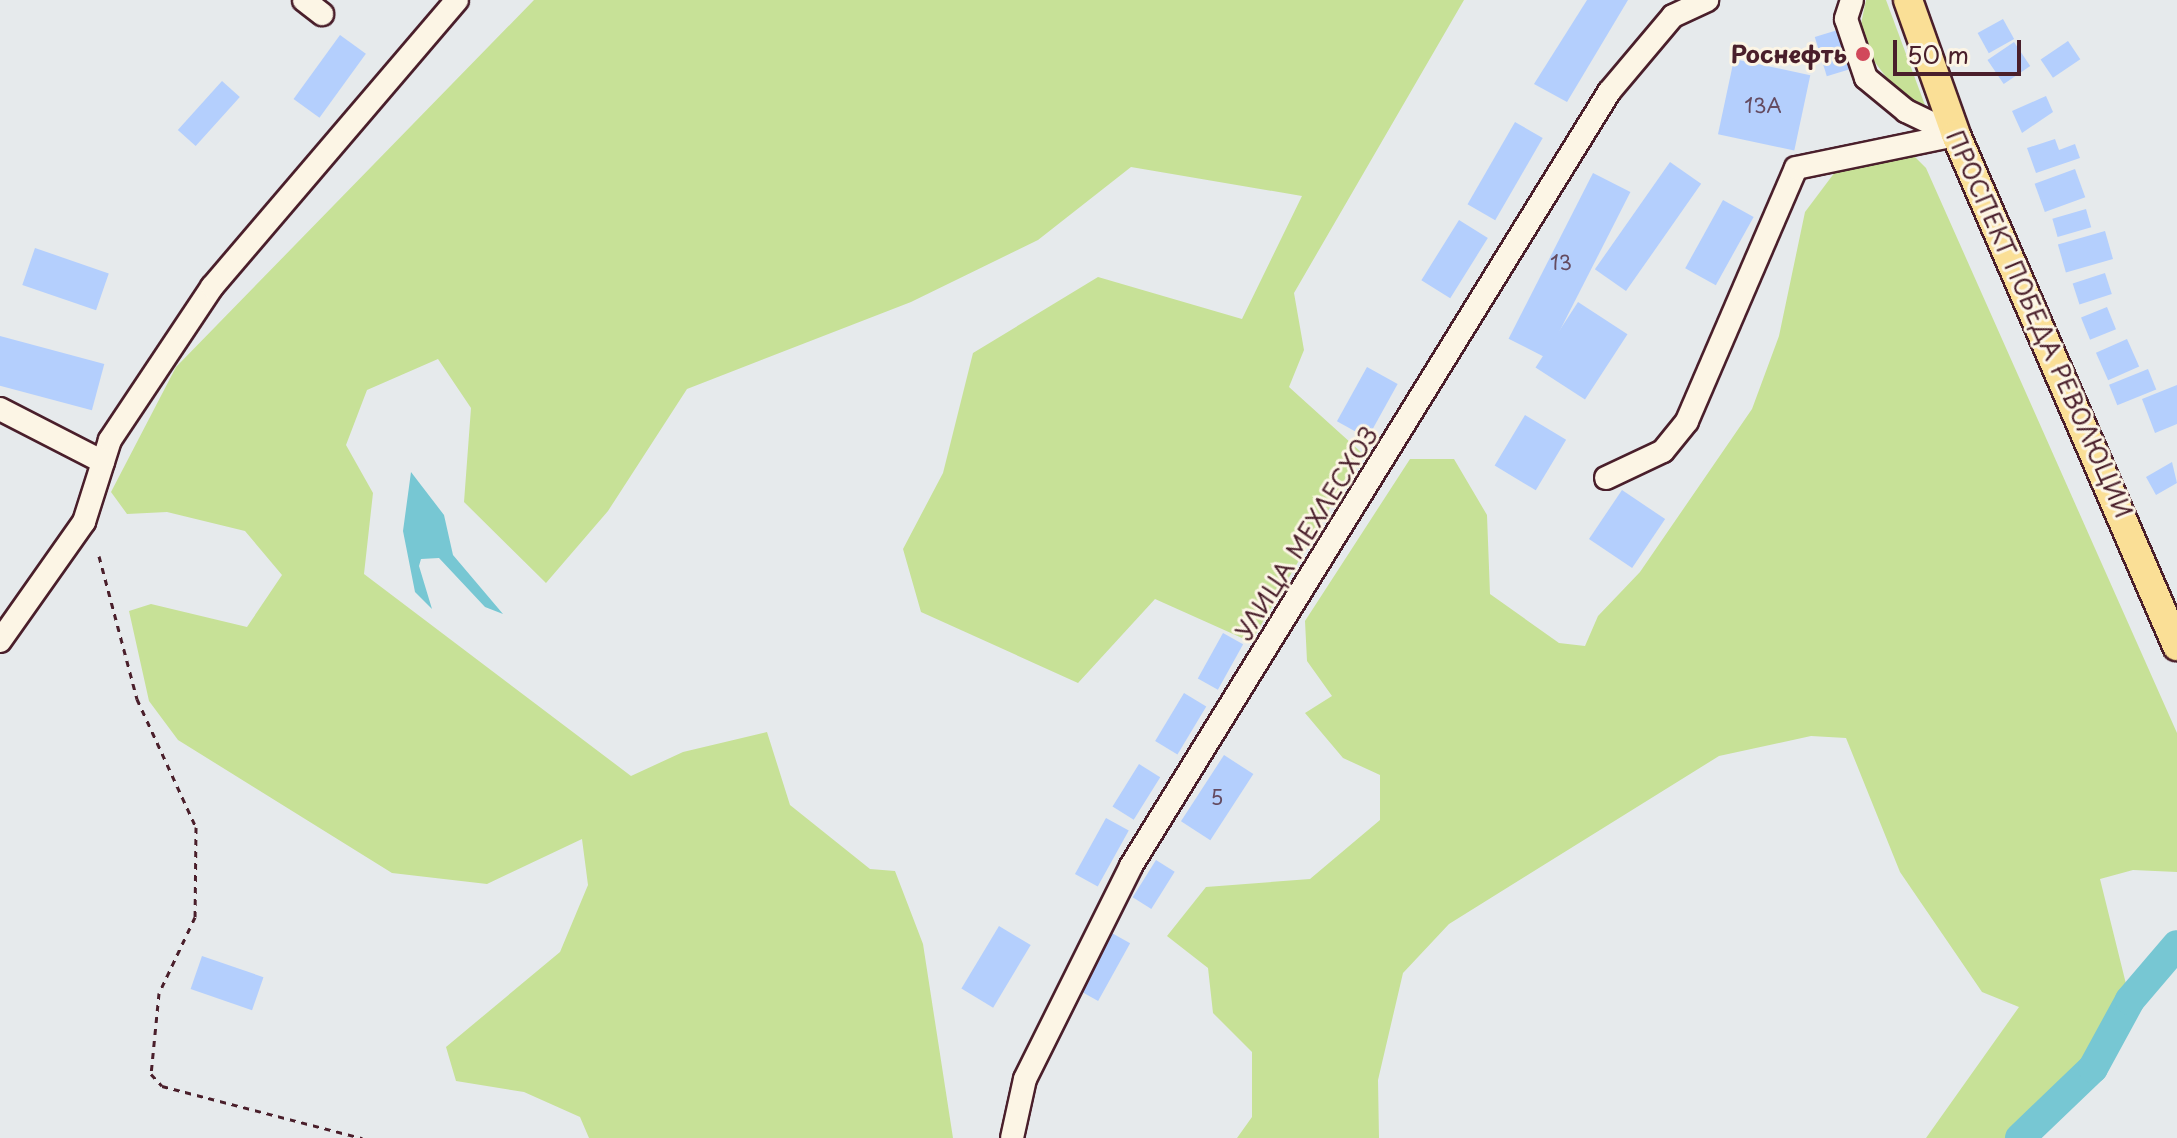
<!DOCTYPE html>
<html>
<head>
<meta charset="utf-8">
<style>
	body { margin:0 }
	#map { position:relative; width:2177px; height:1138px; overflow:hidden; background:#e6eaec; font-family:"Playpen Sans",sans-serif }
	div>[style] { position:absolute }
	[style*='--x'] { left:calc(var(--x)*1px); top:calc(var(--y)*1px); width:calc(var(--w)*1px); rotate:calc(var(--a)*1deg) }
	.green>* { inset:0; background:#c7e197 }
	.water>* { inset:0; background:#77c7d3 }
	.river>* { height:30px; margin:-15px; padding:0 15px; transform-origin:15px; border-radius:15px; background:#77c7d3 }
	.building>* { inset:0; background:#b4cffd; transform-origin:0 0 }
	.path>* { height:3px; margin-top:-1.5px; transform-origin:0; background:repeating-linear-gradient(90deg,#4a1f2b 0 6px,transparent 0 12px) }
	.roads { filter:drop-shadow(2px 0 #4a1f2b) drop-shadow(-2px 0 #4a1f2b) drop-shadow(0 2px #4a1f2b) drop-shadow(0 -2px #4a1f2b) }
	.minor>* { height:22px; margin:-11px; padding:0 11px; transform-origin:11px; border-radius:11px; background:#fcf5e5 }
	.major>* { height:28px; margin:-14px; padding:0 14px; transform-origin:14px; border-radius:14px; background:#fadf96 }
	.dots>* { width:22px; height:22px; translate:-50% -50%; box-sizing:border-box; border:4px solid #fcf5e5; border-radius:50% }
	span { translate:-50% -50%; white-space:nowrap; text-align:center; line-height:1.15; -webkit-text-stroke:6px #fcf5e5; paint-order:stroke }
	.number-label { font-size:20px; color:#644b60 }
	.number-label span { -webkit-text-stroke-width:0 }
	.poi-label { font-size:24px; color:#4a1f2b; font-weight:700 }
	.right { translate:-100% -50%; text-align:right }
	.street-label { font-size:24px; color:#4a1f2b }
	.scale { position:absolute; left:1893px; top:40px; width:128px; height:36px; box-sizing:border-box; border:4px solid #4a1f2b; border-top:0; padding-left:10px; font-size:24px; line-height:28px; white-space:nowrap; color:#4a1f2b; -webkit-text-stroke:6px #fcf5e5; paint-order:stroke }
</style>
</head>
<body>
<div id="map">
	<div class="green">
		<div style="clip-path:polygon(534px 0,1464px 0,1294px 293px,1304px 350px,1289px 387px,1362px 453px,1251px 642px,1155px 599px,1078px 683px,921px 612px,903px 549px,943px 473px,973px 353px,1098px 277px,1242px 319px,1302px 196px,1131px 167px,1038px 240px,911px 302px,687px 389px,608px 511px,546px 583px,464px 502px,471px 408px,438px 359px,367px 390px,346px 445px,373px 493px,364px 574px,631px 776px,683px 752px,767px 732px,790px 805px,870px 869px,895px 871px,923px 944px,953px 1138px,589px 1138px,580px 1117px,524px 1092px,456px 1081px,446px 1047px,560px 952px,588px 885px,582px 839px,487px 884px,392px 873px,178px 740px,149px 701px,129px 611px,151px 604px,247px 627px,282px 575px,245px 531px,167px 512px,127px 514px,111px 492px,176px 367px)"></div>
		<div style="clip-path:polygon(1866px 0,1886px 0,1929px 116px,1898px 93px,1874px 61px,1861px 24px)"></div>
		<div style="clip-path:polygon(1903px 145px,1926px 168px,2177px 733px,2177px 872px,2133px 870px,2100px 879px,2130px 1000px,2093px 1068px,2020px 1138px,1926px 1138px,2019px 1007px,1982px 992px,1900px 872px,1846px 738px,1811px 736px,1719px 756px,1449px 924px,1403px 973px,1378px 1080px,1379px 1138px,1237px 1138px,1252px 1117px,1252px 1052px,1213px 1013px,1208px 968px,1167px 936px,1206px 887px,1310px 879px,1380px 820px,1380px 775px,1343px 758px,1305px 713px,1332px 696px,1307px 661px,1305px 621px,1410px 459px,1454px 459px,1487px 515px,1490px 594px,1559px 643px,1585px 646px,1598px 616px,1640px 572px,1752px 409px,1779px 336px,1805px 212px,1841px 164px)"></div>
	</div>
	<div class="water">
		<div style="clip-path:polygon(411px 472px,444px 515px,453px 555px,503px 614px,485px 607px,439px 558px,421px 559px,419px 566px,432px 609px,415px 592px,403px 531px)"></div>
	</div>
	<div class="river">
		<div style="--x:2020;--y:1138;--w:101;--a:-43.8"></div>
		<div style="--x:2093;--y:1068;--w:77;--a:-61.4"></div>
		<div style="--x:2130;--y:1000;--w:72;--a:-49.5"></div>
	</div>
	<div class="building">
		<div style="clip-path:polygon(1587px 0,1628px 0,1567px 102px,1534px 84px)"></div>
		<div style="left:2003px;top:19px;width:23px;height:29px;rotate:61deg"></div>
		<div style="left:1854px;top:25px;width:41px;height:41px;rotate:73deg"></div>
		<div style="left:340px;top:35px;width:32px;height:79px;rotate:36deg"></div>
		<div style="left:2068px;top:41px;width:22px;height:33px;rotate:56deg"></div>
		<div style="left:2014px;top:42px;width:29px;height:32px;rotate:56deg"></div>
		<div style="left:1734px;top:59px;width:78px;height:77px;rotate:12deg"></div>
		<div style="left:222px;top:81px;width:24px;height:66px;rotate:42deg"></div>
		<div style="clip-path:polygon(2046px 96px,2053px 112px,2022px 133px,2012px 111px)"></div>
		<div style="left:1515px;top:122px;width:32px;height:95px;rotate:30deg"></div>
		<div style="clip-path:polygon(2055px 139px,2059px 150px,2075px 144px,2080px 158px,2036px 173px,2027px 148px)"></div>
		<div style="left:1670px;top:162px;width:38px;height:131px;rotate:35deg"></div>
		<div style="left:2075px;top:169px;width:30px;height:43px;rotate:70deg"></div>
		<div style="left:1593px;top:173px;width:42px;height:186px;rotate:27deg"></div>
		<div style="left:1723px;top:200px;width:35px;height:78px;rotate:29deg"></div>
		<div style="left:2086px;top:209px;width:19px;height:35px;rotate:74deg"></div>
		<div style="left:1459px;top:220px;width:34px;height:71px;rotate:32deg"></div>
		<div style="left:2105px;top:231px;width:29px;height:49px;rotate:74deg"></div>
		<div style="left:35px;top:248px;width:78px;height:39px;rotate:19deg"></div>
		<div style="left:2105px;top:273px;width:22px;height:34px;rotate:72deg"></div>
		<div style="left:1578px;top:302px;width:59px;height:78px;rotate:33deg"></div>
		<div style="left:2107px;top:307px;width:24px;height:28px;rotate:68deg"></div>
		<div style="left:0;top:336px;width:108px;height:48px;rotate:15deg"></div>
		<div style="left:2127px;top:339px;width:30px;height:34px;rotate:66deg"></div>
		<div style="left:1367px;top:367px;width:35px;height:62px;rotate:29deg"></div>
		<div style="left:2148px;top:369px;width:22px;height:42px;rotate:68deg"></div>
		<div style="clip-path:polygon(2177px 385px,2177px 424px,2155px 433px,2142px 399px)"></div>
		<div style="left:1525px;top:415px;width:48px;height:59px;rotate:31deg"></div>
		<div style="clip-path:polygon(2172px 462px,2177px 483px,2156px 495px,2146px 477px)"></div>
		<div style="left:1622px;top:490px;width:52px;height:59px;rotate:34deg"></div>
		<div style="left:1223px;top:633px;width:23px;height:52px;rotate:29deg"></div>
		<div style="left:1184px;top:693px;width:26px;height:56px;rotate:31deg"></div>
		<div style="left:1224px;top:755px;width:35px;height:79px;rotate:33deg"></div>
		<div style="left:1139px;top:764px;width:25px;height:50px;rotate:32deg"></div>
		<div style="left:1106px;top:818px;width:26px;height:64px;rotate:29deg"></div>
		<div style="left:1156px;top:860px;width:22px;height:44px;rotate:32deg"></div>
		<div style="left:999px;top:926px;width:37px;height:73px;rotate:31deg"></div>
		<div style="left:1110px;top:932px;width:23px;height:66px;rotate:29deg"></div>
		<div style="left:202px;top:956px;width:65px;height:35px;rotate:19deg"></div>
	</div>
	<div class="path">
		<div style="--x:99;--y:556;--w:148;--a:75.1"></div>
		<div style="--x:137;--y:699;--w:141;--a:65.3"></div>
		<div style="--x:196;--y:827;--w:90;--a:90.6"></div>
		<div style="--x:195;--y:917;--w:84;--a:115.3"></div>
		<div style="--x:159;--y:993;--w:81;--a:95.6"></div>
		<div style="--x:151;--y:1074;--w:16;--a:47"></div>
		<div style="--x:162;--y:1086;--w:207;--a:14.6"></div>
	</div>
	<div class="roads">
		<div class="minor">
			<div style="--x:304;--y:0;--w:23;--a:38"></div>
			<div style="--x:1852;--y:0;--w:20;--a:108"></div>
			<div style="--x:1846;--y:19;--w:62;--a:71.3"></div>
			<div style="--x:1866;--y:78;--w:52;--a:39.5"></div>
			<div style="--x:1906;--y:111;--w:55;--a:25.6"></div>
			<div style="--x:0;--y:409;--w:116;--a:27.2"></div>
			<div style="--x:1606;--y:478;--w:63;--a:-25.3"></div>
			<div style="--x:1663;--y:451;--w:38;--a:-51"></div>
			<div style="--x:1687;--y:421;--w:275;--a:-66.7"></div>
			<div style="--x:1796;--y:168;--w:163;--a:-11.7"></div>
			<div style="--x:0;--y:641;--w:146;--a:-54.8"></div>
			<div style="--x:84;--y:522;--w:86;--a:-72.4"></div>
			<div style="--x:110;--y:440;--w:184;--a:-56.3"></div>
			<div style="--x:212;--y:287;--w:377;--a:-49.5"></div>
			<div style="--x:1012;--y:1138;--w:60;--a:-77.6"></div>
			<div style="--x:1025;--y:1079;--w:238;--a:-63.5"></div>
			<div style="--x:1131;--y:866;--w:910;--a:-58.3"></div>
			<div style="--x:1609;--y:92;--w:99;--a:-49.9"></div>
			<div style="--x:1673;--y:16;--w:38;--a:-25"></div>
		</div>
		<div class="major">
			<div style="--x:1908;--y:0;--w:143;--a:70.4"></div>
			<div style="--x:1956;--y:135;--w:557;--a:66.61"></div>
		</div>
	</div>
	<div class="dots">
		<div style="left:1863px;top:54px;background:#d1495b"></div>
	</div>
	<div class="number-label">
		<span style="left:1763px;top:105px">13А</span>
		<span style="left:1561px;top:262px">13</span>
		<span style="left:1217px;top:797px">5</span>
	</div>
	<div class="poi-label">
		<span class="right" style="left:1847px;top:54px">Роснефть</span>
	</div>
	<div class="street-label">
		<span style="left:2040px;top:324px;rotate:66deg">ПРОСПЕКТ ПОБЕДА РЕВОЛЮЦИИ</span>
		<span style="left:1306px;top:533px;rotate:-58deg">УЛИЦА МЕХЛЕСХОЗ</span>
	</div>
	<div class="scale">50 m</div>
</div>
</body>
</html>
